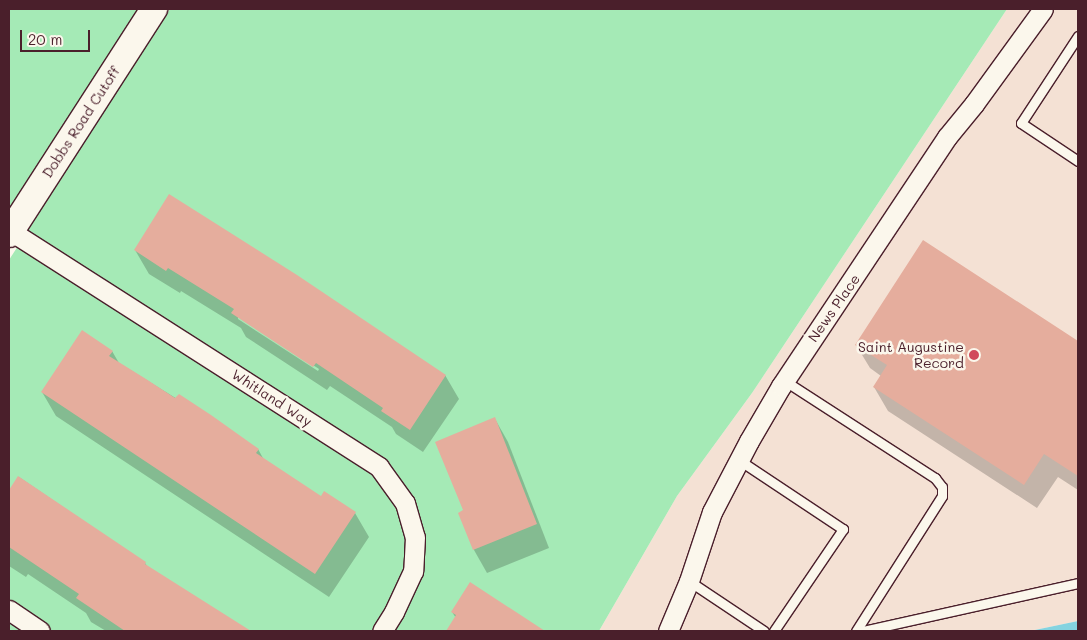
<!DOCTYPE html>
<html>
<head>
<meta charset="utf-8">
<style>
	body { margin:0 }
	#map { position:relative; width:1087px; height:640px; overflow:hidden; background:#fbf7ec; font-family:Mali,sans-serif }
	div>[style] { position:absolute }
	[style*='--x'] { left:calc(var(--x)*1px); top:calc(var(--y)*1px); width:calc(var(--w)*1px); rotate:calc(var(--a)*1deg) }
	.built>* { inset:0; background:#f4e1d4 }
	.green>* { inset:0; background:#a5eab6 }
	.water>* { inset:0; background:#84d3e0 }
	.shadow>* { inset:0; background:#0003 }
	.building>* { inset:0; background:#e5ad9d }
	.roads { filter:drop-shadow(1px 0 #4a1f2b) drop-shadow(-1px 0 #4a1f2b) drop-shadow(0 1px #4a1f2b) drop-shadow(0 -1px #4a1f2b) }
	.lane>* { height:9px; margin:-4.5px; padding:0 4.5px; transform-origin:4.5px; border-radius:4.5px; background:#fbf7ec }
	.street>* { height:19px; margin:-9.5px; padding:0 9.5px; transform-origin:9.5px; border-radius:9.5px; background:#fbf7ec }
	.secondary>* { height:26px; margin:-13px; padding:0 13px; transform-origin:13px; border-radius:13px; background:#fbf7ec }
	.dots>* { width:14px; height:14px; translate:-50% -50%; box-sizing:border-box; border:2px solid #fbf7ec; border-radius:50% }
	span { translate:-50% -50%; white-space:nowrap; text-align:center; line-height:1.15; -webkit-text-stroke:5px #fbf7ec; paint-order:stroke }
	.street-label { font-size:14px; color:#4a1f2b }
	.poi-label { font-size:14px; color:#4a1f2b }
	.right { translate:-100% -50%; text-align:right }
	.frame { position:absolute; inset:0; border:10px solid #4a1f2b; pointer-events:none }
	.scale { position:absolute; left:20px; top:30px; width:70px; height:22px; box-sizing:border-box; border:2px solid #4a1f2b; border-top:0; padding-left:6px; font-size:15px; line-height:18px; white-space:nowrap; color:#4a1f2b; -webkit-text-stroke:4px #fbf7ec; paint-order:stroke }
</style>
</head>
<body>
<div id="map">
	<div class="built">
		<div style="clip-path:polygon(1007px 9px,1078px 9px,1078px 621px,1030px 631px,599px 631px,677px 496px,752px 393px)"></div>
	</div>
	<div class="green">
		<div style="clip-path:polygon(9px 9px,138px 9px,9px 210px)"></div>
		<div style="clip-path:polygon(170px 9px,1007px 9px,752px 393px,677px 496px,599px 631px,9px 631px,9px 260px)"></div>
	</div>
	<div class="water">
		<div style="clip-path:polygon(1078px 621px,1078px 631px,1030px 631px)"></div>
	</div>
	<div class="shadow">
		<div style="clip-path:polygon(923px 242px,1078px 343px,1078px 490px,1058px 477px,1037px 508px,888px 411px,874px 387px,881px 376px,870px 368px,856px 345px)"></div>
		<div style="clip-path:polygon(evenodd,135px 250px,445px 375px,459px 399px,423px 452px,396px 434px,392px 427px,330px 386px,327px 390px,246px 337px,241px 328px,181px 291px,180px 293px,149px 274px,135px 250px,238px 316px,319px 369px,318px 371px,238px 319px,238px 316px)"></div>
		<div style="clip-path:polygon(112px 351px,119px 363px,258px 449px,264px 460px,321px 497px,355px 513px,369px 537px,329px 597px,56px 416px,42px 392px)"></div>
		<div style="clip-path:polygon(495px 419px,508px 442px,549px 548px,487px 573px,474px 550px,465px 511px)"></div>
		<div style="clip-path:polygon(19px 477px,145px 563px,149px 569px,249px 631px,106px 631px,91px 622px,86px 613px,28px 574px,26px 577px,9px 566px,9px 492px)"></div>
		<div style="clip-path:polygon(452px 612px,528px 621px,534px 631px,447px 631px,456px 618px)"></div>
	</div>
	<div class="building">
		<div style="clip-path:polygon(169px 194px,297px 275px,446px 375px,410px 430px,381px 411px,383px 408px,316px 363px,313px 367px,231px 313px,234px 309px,168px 268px,166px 271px,134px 250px)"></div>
		<div style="clip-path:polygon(923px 240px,1078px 341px,1078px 476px,1044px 454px,1024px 485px,873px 387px,887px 365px,855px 345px)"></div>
		<div style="clip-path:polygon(82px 330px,113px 351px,109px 356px,146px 379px,175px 398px,179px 394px,211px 415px,259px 449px,256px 453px,321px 496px,324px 491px,356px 512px,315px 574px,41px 392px)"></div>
		<div style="clip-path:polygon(495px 417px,537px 524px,473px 550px,458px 513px,463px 510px,435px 442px)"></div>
		<div style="clip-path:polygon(18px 476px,146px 562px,145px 564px,251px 631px,125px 631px,76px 598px,79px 594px,9px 547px,9px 490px)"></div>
		<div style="clip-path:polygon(470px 582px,545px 631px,446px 631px,456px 615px,451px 612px)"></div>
	</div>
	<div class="roads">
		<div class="lane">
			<div style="--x:1078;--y:36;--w:104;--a:123.2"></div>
			<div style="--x:1021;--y:123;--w:69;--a:33.7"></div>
			<div style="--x:785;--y:381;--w:179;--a:32.9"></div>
			<div style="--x:935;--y:478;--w:11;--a:52"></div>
			<div style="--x:942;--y:487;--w:9;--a:90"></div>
			<div style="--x:942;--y:496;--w:160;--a:122.5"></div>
			<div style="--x:739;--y:460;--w:125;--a:33.6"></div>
			<div style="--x:843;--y:529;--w:123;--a:124.1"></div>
			<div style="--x:689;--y:581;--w:90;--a:33.7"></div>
			<div style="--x:863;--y:631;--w:220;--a:-12.6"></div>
		</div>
		<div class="street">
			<div style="--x:9;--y:230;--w:439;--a:32.6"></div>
			<div style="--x:379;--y:467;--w:44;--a:54.2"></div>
			<div style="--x:405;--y:503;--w:35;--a:74"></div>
			<div style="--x:415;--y:537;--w:34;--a:93"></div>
			<div style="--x:413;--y:571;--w:45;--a:114.9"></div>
			<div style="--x:394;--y:612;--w:22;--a:122"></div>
			<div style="--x:9;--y:610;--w:37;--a:34"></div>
			<div style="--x:668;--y:631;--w:54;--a:-67.2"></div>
			<div style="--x:689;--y:581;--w:73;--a:-71.6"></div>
			<div style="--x:712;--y:512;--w:80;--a:-62.5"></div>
			<div style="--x:749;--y:441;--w:64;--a:-59.8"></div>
			<div style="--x:781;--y:386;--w:299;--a:-56.3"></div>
			<div style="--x:947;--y:137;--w:43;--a:-50.7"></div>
			<div style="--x:974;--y:104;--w:117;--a:-54"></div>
		</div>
		<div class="secondary">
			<div style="--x:9;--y:234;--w:268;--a:-57.2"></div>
		</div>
	</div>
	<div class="dots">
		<div style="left:974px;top:355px;background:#d1495b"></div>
	</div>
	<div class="street-label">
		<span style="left:81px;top:122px;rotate:-57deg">Dobbs Road Cutoff</span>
		<span style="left:834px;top:308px;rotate:-55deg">News Place</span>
		<span style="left:272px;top:398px;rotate:33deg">Whitland Way</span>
	</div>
	<div class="poi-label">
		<span class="right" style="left:964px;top:355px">Saint Augustine<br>Record</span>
	</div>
	<div class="frame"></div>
	<div class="scale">20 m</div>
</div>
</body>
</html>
